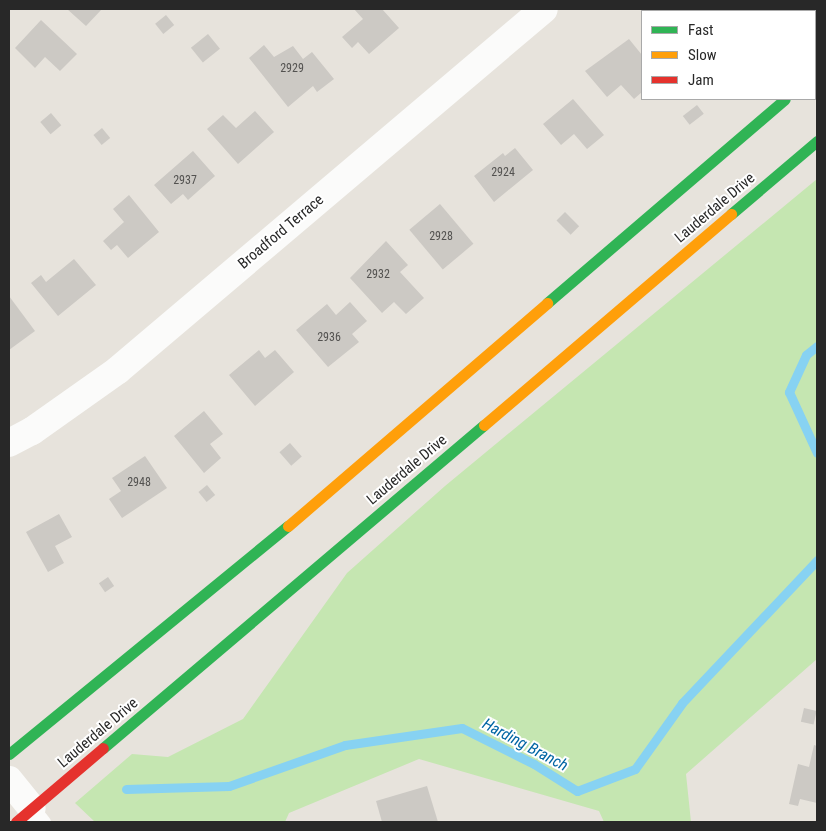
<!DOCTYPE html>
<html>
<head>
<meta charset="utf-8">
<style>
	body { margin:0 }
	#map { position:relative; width:826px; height:831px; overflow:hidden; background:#e7e3dc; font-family:"Roboto Condensed",sans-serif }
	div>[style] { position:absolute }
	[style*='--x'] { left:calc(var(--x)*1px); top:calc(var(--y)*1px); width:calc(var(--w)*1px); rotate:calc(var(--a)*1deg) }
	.green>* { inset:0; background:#c5e6b1 }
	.stream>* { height:9px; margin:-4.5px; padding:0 4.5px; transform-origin:4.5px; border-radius:4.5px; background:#87d2f2 }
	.building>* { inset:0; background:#ccc9c4; transform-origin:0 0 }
	.lane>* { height:15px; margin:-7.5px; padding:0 7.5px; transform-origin:7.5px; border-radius:7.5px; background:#fbfbfa }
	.street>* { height:28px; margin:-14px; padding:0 14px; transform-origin:14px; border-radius:14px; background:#fbfbfa }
	.fast>* { height:11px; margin:-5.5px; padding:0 5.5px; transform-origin:5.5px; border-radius:5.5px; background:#30b455 }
	.slow>* { height:11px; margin:-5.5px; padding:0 5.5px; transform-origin:5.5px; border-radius:5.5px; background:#ff9f0a }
	.jam>* { height:11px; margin:-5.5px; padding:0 5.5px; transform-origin:5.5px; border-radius:5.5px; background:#e5322d }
	span { translate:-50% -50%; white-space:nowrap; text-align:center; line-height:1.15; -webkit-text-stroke:4px #fff; paint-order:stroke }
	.number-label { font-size:12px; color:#535250 }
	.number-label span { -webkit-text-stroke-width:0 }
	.street-label { font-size:15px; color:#282828 }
	.water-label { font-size:16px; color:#0065a4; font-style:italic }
	.frame { position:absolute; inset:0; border:10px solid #282828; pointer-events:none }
	.legend { position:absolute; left:641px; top:10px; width:175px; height:90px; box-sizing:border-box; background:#fff; border:1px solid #a9a9a9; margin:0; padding:6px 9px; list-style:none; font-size:15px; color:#282828 }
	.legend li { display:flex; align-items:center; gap:10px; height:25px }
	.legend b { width:25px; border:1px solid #a9a9a9 }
</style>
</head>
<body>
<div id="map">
	<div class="green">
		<div style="clip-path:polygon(817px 179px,817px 659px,686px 774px,691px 822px,604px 822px,599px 811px,419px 759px,289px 813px,285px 822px,95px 822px,75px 803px,132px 754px,168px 757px,243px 719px,347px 573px,445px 486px)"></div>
	</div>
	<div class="stream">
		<div style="--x:817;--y:346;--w:14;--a:141"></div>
		<div style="--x:806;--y:355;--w:41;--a:114.7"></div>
		<div style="--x:789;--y:392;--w:67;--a:65.3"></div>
		<div style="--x:126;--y:789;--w:103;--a:-1.7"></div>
		<div style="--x:229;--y:786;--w:123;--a:-19.5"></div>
		<div style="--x:345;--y:745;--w:118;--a:-8.3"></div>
		<div style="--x:462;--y:728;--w:80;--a:26.6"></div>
		<div style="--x:534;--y:764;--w:51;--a:32.1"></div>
		<div style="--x:577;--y:791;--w:62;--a:-20.8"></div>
		<div style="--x:635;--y:769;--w:81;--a:-54.5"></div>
		<div style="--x:682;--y:703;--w:197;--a:-46.6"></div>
	</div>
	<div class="building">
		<div style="clip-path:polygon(67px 9px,102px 9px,86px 26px)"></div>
		<div style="clip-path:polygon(354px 9px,382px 9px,399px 28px,369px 54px,358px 42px,352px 48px,342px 37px,363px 19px)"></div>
		<div style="left:166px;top:15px;width:13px;height:14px;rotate:51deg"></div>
		<div style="clip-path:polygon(41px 20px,77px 54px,60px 71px,45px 57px,35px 68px,15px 48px)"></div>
		<div style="left:208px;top:34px;width:19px;height:22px;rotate:51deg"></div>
		<div style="clip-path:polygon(629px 39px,642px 55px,642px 92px,634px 99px,621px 85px,607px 97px,585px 71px)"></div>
		<div style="clip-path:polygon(264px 45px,274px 57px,293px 46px,303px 59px,312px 52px,334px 79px,317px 92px,313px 86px,288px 107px,249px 58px)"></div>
		<div style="clip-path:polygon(573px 99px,604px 135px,587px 149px,574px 134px,561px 145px,543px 124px)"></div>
		<div style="left:697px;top:105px;width:11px;height:18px;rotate:52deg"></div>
		<div style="clip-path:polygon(255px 111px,274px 132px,238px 164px,207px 129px,223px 115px,236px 128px)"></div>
		<div style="left:51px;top:113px;width:16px;height:14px;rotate:50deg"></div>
		<div style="left:102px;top:128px;width:13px;height:11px;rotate:51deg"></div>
		<div style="clip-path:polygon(515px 148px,533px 170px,494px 202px,474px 176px,503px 153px,505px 156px)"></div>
		<div style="clip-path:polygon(193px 151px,215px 176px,188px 200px,183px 194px,171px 204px,154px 185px)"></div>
		<div style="clip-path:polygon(129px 195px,159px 232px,128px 258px,117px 245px,111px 250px,103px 241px,124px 222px,113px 209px)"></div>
		<div style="left:440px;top:204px;width:52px;height:40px;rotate:50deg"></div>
		<div style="left:565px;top:212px;width:20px;height:12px;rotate:45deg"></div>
		<div style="clip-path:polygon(386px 241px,408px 265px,400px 272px,424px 298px,406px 314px,394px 302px,382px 313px,350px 278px)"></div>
		<div style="clip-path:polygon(74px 259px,96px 285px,58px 316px,31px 283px,41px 275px,46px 282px)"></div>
		<div style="clip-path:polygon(9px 296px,35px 331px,9px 350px)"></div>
		<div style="clip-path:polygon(350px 302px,367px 321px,352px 334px,359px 342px,328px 367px,296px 330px,327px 304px,336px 315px)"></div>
		<div style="clip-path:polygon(259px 350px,265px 358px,275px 350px,294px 372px,255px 406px,229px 375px)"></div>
		<div style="clip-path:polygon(204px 411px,223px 434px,210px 444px,221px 458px,204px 473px,174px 436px)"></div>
		<div style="left:290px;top:443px;width:18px;height:14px;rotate:49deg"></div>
		<div style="clip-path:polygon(145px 456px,167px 488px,122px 518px,109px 499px,121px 491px,112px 478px)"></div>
		<div style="left:207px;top:485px;width:13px;height:11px;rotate:51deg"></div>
		<div style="clip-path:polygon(59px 514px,72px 537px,55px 546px,64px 563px,48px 572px,26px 532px)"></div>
		<div style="left:108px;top:577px;width:11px;height:11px;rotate:56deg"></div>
		<div style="left:804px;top:708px;width:13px;height:14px;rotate:13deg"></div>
		<div style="clip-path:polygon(814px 745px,817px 746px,817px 803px,800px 799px,798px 806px,789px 804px,798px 764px,809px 767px)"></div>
		<div style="clip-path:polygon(427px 786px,438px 822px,382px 822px,376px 801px)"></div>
	</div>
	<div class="lane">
		<div style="--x:32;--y:808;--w:18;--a:52"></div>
	</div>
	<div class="street">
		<div style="--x:9;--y:443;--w:26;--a:-28"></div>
		<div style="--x:32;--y:431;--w:105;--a:-35.3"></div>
		<div style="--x:118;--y:370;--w:558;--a:-40.28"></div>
		<div style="--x:9;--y:780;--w:36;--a:51"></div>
	</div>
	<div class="fast">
		<div style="--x:815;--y:73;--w:3;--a:-45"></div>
		<div style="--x:731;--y:214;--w:113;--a:-40.3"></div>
		<div style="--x:547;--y:303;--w:313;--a:-40.6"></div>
		<div style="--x:103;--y:748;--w:499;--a:-40.3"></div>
		<div style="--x:9;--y:754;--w:360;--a:-39.3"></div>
	</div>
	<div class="slow">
		<div style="--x:484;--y:425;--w:325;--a:-40.5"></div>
		<div style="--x:288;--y:526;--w:342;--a:-40.7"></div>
	</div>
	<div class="jam">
		<div style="--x:16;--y:822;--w:114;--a:-40.4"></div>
	</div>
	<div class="number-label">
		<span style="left:292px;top:69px">2929</span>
		<span style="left:503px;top:173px">2924</span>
		<span style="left:185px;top:181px">2937</span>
		<span style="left:441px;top:237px">2928</span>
		<span style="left:378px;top:275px">2932</span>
		<span style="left:329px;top:338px">2936</span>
		<span style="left:139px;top:483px">2948</span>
	</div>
	<div class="street-label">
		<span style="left:715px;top:208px;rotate:-40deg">Lauderdale Drive</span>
		<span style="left:281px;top:232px;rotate:-40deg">Broadford Terrace</span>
		<span style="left:407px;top:470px;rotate:-40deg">Lauderdale Drive</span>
		<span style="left:98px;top:733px;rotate:-40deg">Lauderdale Drive</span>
	</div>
	<div class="water-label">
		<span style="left:525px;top:745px;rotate:28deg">Harding Branch</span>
	</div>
	<div class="frame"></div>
	<ul class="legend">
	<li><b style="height:6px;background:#30b455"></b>Fast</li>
	<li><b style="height:6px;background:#ff9f0a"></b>Slow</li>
	<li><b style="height:6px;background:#e5322d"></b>Jam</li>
	</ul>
</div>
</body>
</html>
